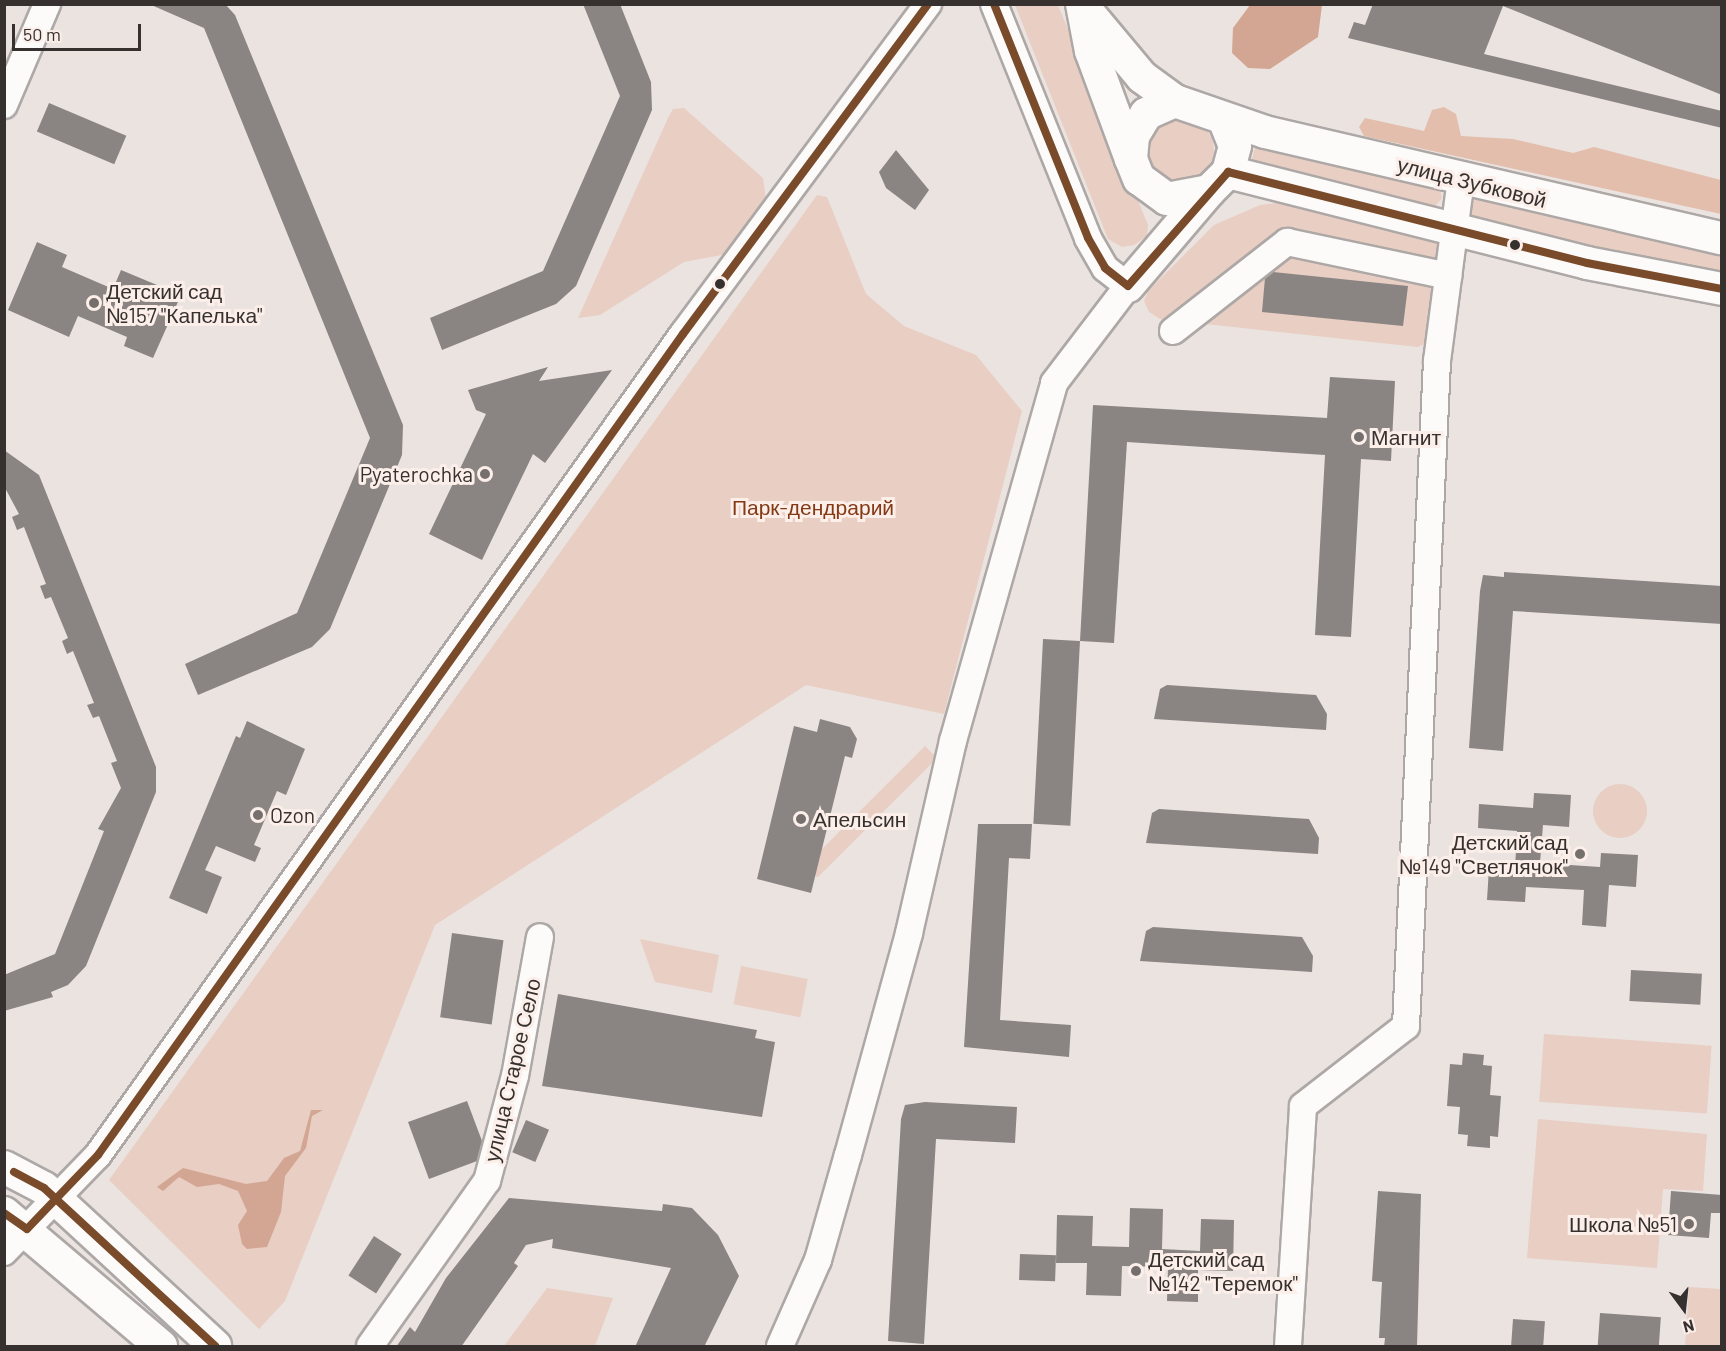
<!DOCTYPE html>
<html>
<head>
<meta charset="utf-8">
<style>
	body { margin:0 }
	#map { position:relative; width:1726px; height:1351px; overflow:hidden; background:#ebe3e0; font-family:Barlow,sans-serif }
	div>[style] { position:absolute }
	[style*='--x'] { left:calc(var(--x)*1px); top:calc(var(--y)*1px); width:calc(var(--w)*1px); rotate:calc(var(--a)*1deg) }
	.green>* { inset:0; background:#e8cec3; transform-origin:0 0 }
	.round { border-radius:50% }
	.forest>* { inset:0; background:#e3bead }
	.water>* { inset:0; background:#d3a693 }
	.building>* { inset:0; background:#8a8482; transform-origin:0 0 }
	.roads { filter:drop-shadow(2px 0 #ada8a6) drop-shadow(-2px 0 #ada8a6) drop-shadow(0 2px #ada8a6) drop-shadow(0 -2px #ada8a6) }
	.minor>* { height:26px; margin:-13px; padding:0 13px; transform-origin:13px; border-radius:13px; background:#fcfbfa }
	.major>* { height:32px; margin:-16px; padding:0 16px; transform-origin:16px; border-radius:16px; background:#fcfbfa }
	.bus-1>* { height:8px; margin:-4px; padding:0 4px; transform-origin:4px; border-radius:4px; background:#7a4b2a }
	.dots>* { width:16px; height:16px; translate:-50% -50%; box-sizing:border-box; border:3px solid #fceee9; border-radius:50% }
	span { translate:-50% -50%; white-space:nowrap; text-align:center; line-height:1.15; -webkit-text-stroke:6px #fceee9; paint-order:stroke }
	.street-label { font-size:21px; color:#36312f }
	.poi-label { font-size:21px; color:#36312f }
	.left { translate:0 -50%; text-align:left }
	.right { translate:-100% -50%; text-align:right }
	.park-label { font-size:21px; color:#843915 }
	.frame { position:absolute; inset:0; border:6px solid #36312f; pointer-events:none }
	.north { position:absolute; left:1654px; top:1279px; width:60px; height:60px; -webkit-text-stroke:4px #fceee9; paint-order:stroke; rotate:165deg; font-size:16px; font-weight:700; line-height:24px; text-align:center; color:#36312f }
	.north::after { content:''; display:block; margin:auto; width:21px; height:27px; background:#36312f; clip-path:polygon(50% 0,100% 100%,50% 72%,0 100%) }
	.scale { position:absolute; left:12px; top:24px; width:129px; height:27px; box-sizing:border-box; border:3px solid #36312f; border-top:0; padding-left:8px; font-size:18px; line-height:21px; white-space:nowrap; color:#36312f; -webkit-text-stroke:4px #fceee9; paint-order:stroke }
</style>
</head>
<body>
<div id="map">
	<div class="green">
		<div style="clip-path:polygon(1015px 5px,1058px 5px,1148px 225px,1147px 236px,1134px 245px,1122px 247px,1108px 239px)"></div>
		<div style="clip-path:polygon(684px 108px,763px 178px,766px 200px,727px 254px,684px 262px,600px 315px,578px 318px,668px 118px,673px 109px)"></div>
		<div class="round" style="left:1148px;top:118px;width:66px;height:66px"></div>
		<div style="clip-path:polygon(1257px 140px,1440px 189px,1442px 198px,1433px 209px,1261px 163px,1252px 159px)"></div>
		<div style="clip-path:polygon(817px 195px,827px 197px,866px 294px,904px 326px,976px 355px,1022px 411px,944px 714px,806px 685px,435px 925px,285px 1301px,259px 1329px,109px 1180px)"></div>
		<div style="clip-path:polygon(1481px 197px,1721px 247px,1721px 280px,1472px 222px,1470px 203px)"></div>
		<div style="clip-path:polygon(1312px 199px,1429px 233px,1443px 252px,1433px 340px,1418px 347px,1160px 319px,1149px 312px,1144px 301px,1148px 291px,1214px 225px,1260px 205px)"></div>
		<div style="left:925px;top:746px;width:17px;height:169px;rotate:45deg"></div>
		<div class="round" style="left:1593px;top:784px;width:54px;height:54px"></div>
		<div style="clip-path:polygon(640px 939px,719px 955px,712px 993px,655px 982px)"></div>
		<div style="left:741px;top:966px;width:68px;height:39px;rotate:11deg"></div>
		<div style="left:1544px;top:1034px;width:168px;height:68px;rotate:4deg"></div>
		<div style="clip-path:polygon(1538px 1119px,1707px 1134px,1703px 1191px,1663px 1189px,1657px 1268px,1527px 1258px)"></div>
		<div style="clip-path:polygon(1689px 1287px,1721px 1289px,1721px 1346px,1685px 1346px)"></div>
		<div style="clip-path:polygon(547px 1288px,613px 1298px,595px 1346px,504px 1346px)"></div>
	</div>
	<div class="forest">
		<div style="clip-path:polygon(1444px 107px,1456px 114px,1461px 136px,1513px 139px,1573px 153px,1594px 147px,1721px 180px,1721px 214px,1364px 136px,1359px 127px,1365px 118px,1424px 131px,1432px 110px)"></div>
	</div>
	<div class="water">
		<div style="clip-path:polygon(1250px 5px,1322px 5px,1318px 37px,1270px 69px,1248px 68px,1232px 53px,1233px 28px)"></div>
		<div style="clip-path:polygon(311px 1110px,323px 1110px,312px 1116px,306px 1148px,285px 1176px,281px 1212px,267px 1247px,247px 1249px,242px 1244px,238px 1225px,247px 1211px,238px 1191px,219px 1184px,197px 1187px,179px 1177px,163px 1191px,157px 1187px,183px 1168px,246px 1184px,267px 1181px,284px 1158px,300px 1151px)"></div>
	</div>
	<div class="building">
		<div style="clip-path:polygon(149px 4px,225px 4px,235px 15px,403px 425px,402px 455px,330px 629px,312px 647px,198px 695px,185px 664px,297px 613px,370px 438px,204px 28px)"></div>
		<div style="clip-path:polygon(583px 4px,620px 4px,651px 82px,652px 110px,576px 286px,556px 304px,442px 350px,430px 318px,543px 271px,620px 96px)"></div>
		<div style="clip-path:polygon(1373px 4px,1722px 4px,1722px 95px,1503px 6px,1484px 54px,1722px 111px,1722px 128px,1348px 38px,1354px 22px,1365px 25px)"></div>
		<div style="left:49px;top:103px;width:84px;height:31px;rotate:23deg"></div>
		<div style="clip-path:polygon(896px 150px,929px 190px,915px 210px,886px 188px,879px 172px)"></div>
		<div style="clip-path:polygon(37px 242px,67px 255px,62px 267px,113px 289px,121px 270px,181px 295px,153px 358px,124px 346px,127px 337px,78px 316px,69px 337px,8px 310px)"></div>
		<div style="clip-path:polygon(1273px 272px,1408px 286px,1403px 326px,1262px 312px,1265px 278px)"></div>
		<div style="clip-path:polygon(548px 367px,539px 381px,612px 370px,545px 463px,533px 454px,482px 560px,429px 534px,486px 414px,476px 410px,468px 390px)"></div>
		<div style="clip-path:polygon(1330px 377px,1395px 381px,1391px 461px,1361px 459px,1351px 637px,1315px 635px,1325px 455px,1127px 442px,1114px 643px,1080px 641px,1093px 405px,1327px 418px)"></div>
		<div style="clip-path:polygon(4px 450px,39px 475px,156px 767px,156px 792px,86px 966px,68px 985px,51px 992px,53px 997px,4px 1011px,4px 975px,55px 954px,104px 831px,98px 829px,121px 788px,111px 763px,117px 761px,99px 716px,93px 718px,87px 705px,94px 703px,73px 651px,67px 654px,62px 641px,68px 638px,51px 597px,45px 599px,40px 586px,46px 584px,24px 527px,17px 530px,12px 517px,19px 514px,4px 486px)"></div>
		<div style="clip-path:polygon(1504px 572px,1722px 586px,1722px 624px,1513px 611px,1503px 751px,1469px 748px,1480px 591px,1483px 575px,1504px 577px)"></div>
		<div style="left:1080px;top:641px;width:185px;height:37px;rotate:93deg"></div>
		<div style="clip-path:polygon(1167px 685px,1316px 695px,1327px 714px,1326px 730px,1154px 719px,1160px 689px)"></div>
		<div style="clip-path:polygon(820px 719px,850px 727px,857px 739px,852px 758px,845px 756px,811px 893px,757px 879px,794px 726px,817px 732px)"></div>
		<div style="clip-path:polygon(247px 721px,305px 749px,286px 795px,277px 791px,254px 845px,261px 848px,255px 862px,216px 846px,205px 870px,222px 877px,207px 914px,169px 898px,236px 736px,240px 738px)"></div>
		<div style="clip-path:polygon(1534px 793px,1571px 795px,1569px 827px,1543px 825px,1540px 863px,1600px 867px,1601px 853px,1638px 855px,1636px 887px,1609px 885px,1606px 927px,1582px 925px,1584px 890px,1526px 887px,1525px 902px,1487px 900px,1489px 868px,1515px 869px,1517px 831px,1478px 828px,1479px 804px,1533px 808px)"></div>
		<div style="clip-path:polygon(1159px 809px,1309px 819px,1319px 838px,1318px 854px,1146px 843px,1152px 813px)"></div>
		<div style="clip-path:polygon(978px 824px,1032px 824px,1030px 859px,1009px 858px,1000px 1020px,1071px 1025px,1069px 1057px,964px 1047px)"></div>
		<div style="clip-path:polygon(1153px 927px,1302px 937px,1313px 956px,1312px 972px,1140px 961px,1146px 931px)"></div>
		<div style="left:452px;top:933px;width:52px;height:85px;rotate:8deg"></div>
		<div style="left:1631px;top:970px;width:71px;height:31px;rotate:3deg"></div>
		<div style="clip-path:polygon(558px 994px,757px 1030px,755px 1038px,775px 1042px,762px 1117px,542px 1086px)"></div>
		<div style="clip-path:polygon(1463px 1053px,1484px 1055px,1483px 1065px,1492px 1066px,1490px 1095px,1501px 1096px,1498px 1137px,1490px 1136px,1490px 1148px,1467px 1146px,1468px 1135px,1458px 1134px,1460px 1107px,1447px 1106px,1450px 1064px,1462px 1065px)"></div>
		<div style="clip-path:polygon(467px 1101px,482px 1141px,477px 1161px,429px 1179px,408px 1122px)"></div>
		<div style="clip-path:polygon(925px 1102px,1017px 1107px,1015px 1143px,936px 1139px,924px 1344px,888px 1341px,901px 1119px,905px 1105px)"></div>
		<div style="left:526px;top:1120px;width:25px;height:35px;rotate:23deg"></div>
		<div style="clip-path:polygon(1378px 1191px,1421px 1194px,1417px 1347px,1384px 1347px,1385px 1338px,1379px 1338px,1382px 1282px,1372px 1281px)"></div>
		<div style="clip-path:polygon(1671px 1191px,1722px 1195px,1722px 1213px,1711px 1213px,1709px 1238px,1668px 1235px)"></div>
		<div style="clip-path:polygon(509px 1198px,662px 1211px,663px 1204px,692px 1208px,718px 1235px,739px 1276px,704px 1347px,635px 1347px,671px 1268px,552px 1248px,553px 1239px,526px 1245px,514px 1263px,518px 1266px,461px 1347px,396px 1347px,410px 1327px,415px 1332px,446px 1278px)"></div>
		<div style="clip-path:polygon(1130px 1208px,1163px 1209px,1162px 1249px,1200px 1251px,1201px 1219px,1234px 1220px,1233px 1271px,1198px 1270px,1198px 1302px,1167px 1301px,1168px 1267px,1122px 1266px,1121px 1296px,1086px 1295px,1087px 1263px,1056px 1263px,1057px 1215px,1093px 1216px,1092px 1246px,1129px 1247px)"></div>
		<div style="left:374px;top:1236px;width:33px;height:47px;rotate:33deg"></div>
		<div style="left:1020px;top:1254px;width:36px;height:26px;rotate:2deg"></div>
		<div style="left:1600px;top:1313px;width:61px;height:34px;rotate:4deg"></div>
		<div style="left:1513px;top:1319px;width:32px;height:28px;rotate:4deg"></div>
	</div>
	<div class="roads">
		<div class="minor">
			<div style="--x:4;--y:105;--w:110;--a:-66.9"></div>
			<div style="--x:1173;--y:331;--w:145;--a:-38"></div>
			<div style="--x:1287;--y:242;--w:165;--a:11.9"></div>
			<div style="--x:4;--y:1252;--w:135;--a:-45.9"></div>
			<div style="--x:98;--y:1155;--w:1008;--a:-54.53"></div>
			<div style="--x:683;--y:334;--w:411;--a:-53.4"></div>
			<div style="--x:370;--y:1346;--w:202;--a:-54.7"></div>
			<div style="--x:487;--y:1181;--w:109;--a:-75.1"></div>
			<div style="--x:515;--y:1076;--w:141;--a:-79.8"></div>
			<div style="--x:780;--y:1346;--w:94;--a:-66.2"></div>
			<div style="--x:818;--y:1260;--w:109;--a:-74.1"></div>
			<div style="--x:848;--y:1155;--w:230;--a:-74.6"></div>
			<div style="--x:909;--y:933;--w:197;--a:-77.1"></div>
			<div style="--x:953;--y:741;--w:372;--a:-74.2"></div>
			<div style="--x:1054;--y:383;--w:122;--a:-52.7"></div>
			<div style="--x:1128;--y:286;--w:29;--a:-142"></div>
			<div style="--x:1105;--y:268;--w:34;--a:-120"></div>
			<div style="--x:1088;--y:238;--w:252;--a:-111.9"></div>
			<div style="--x:1288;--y:1346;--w:240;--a:-86.4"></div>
			<div style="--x:1303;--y:1106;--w:130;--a:-37.8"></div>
			<div style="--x:1406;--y:1026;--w:666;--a:-87.33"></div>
			<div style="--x:1437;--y:361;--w:184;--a:-82.5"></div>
		</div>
		<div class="major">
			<div style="--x:1082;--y:4;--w:48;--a:79.2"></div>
			<div style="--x:1091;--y:51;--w:115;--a:69.7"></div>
			<div style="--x:1086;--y:10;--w:87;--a:50.1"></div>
			<div style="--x:1142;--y:77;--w:41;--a:36"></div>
			<div style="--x:1224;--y:119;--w:29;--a:68"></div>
			<div style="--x:1235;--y:146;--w:27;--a:105"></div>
			<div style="--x:1228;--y:172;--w:27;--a:135"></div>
			<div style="--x:1209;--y:191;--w:43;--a:169.2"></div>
			<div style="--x:1167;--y:199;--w:34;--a:-144"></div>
			<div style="--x:1139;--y:179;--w:22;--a:-112"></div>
			<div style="--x:1131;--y:159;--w:23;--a:-85"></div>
			<div style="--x:1133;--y:136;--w:26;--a:-59"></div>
			<div style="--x:1146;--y:114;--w:32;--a:-24"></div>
			<div style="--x:1175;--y:101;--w:95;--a:19"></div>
			<div style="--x:1265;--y:132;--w:469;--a:13.1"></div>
			<div style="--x:1228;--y:172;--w:370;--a:14.2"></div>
			<div style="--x:1587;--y:263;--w:137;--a:10.9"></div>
			<div style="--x:1128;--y:286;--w:125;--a:-49.5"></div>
			<div style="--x:4;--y:1167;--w:45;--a:27.7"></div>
			<div style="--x:44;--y:1188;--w:233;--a:42.7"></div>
			<div style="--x:4;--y:1213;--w:206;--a:40.3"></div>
		</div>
	</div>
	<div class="bus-1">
		<div style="--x:994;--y:4;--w:252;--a:68.1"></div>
		<div style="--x:1088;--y:238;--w:34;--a:60"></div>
		<div style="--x:1105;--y:268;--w:29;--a:38"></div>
		<div style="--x:1128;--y:286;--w:152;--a:-48.7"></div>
		<div style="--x:1228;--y:172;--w:370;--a:14.2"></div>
		<div style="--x:1587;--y:263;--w:137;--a:10.9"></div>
		<div style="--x:14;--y:1172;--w:34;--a:28"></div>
		<div style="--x:44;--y:1188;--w:233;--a:42.7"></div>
		<div style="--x:4;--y:1213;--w:28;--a:35"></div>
		<div style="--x:27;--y:1229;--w:103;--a:-46.2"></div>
		<div style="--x:98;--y:1155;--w:1008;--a:-54.53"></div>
		<div style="--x:683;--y:334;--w:411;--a:-53.4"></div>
	</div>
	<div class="dots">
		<div style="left:1515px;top:245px;background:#36312f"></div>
		<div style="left:720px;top:284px;background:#36312f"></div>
		<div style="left:94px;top:303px;background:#756f6d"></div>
		<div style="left:1359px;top:437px;background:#756f6d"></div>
		<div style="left:485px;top:474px;background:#756f6d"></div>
		<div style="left:258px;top:815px;background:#756f6d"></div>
		<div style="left:801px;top:819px;background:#756f6d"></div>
		<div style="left:1580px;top:854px;background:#756f6d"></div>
		<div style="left:1689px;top:1224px;background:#756f6d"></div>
		<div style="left:1136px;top:1271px;background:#756f6d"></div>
	</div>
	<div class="street-label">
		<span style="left:1472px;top:182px;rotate:14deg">улица Зубковой</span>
		<span style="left:512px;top:1070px;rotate:-77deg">улица Старое Село</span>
	</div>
	<div class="poi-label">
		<span class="left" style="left:106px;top:303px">Детский сад<br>№157 "Капелька"</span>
		<span class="left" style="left:1371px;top:437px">Магнит</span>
		<span class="right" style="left:473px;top:474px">Pyaterochka</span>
		<span class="left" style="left:270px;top:815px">Ozon</span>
		<span class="left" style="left:813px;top:819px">Апельсин</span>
		<span class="right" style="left:1568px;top:854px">Детский сад<br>№149 "Светлячок"</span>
		<span class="right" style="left:1677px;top:1224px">Школа №51</span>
		<span class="left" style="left:1148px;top:1271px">Детский сад<br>№142 "Теремок"</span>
	</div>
	<div class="park-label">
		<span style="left:813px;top:507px">Парк-дендрарий</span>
	</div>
	<div class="frame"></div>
	<div class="north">N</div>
	<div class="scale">50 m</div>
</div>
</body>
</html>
